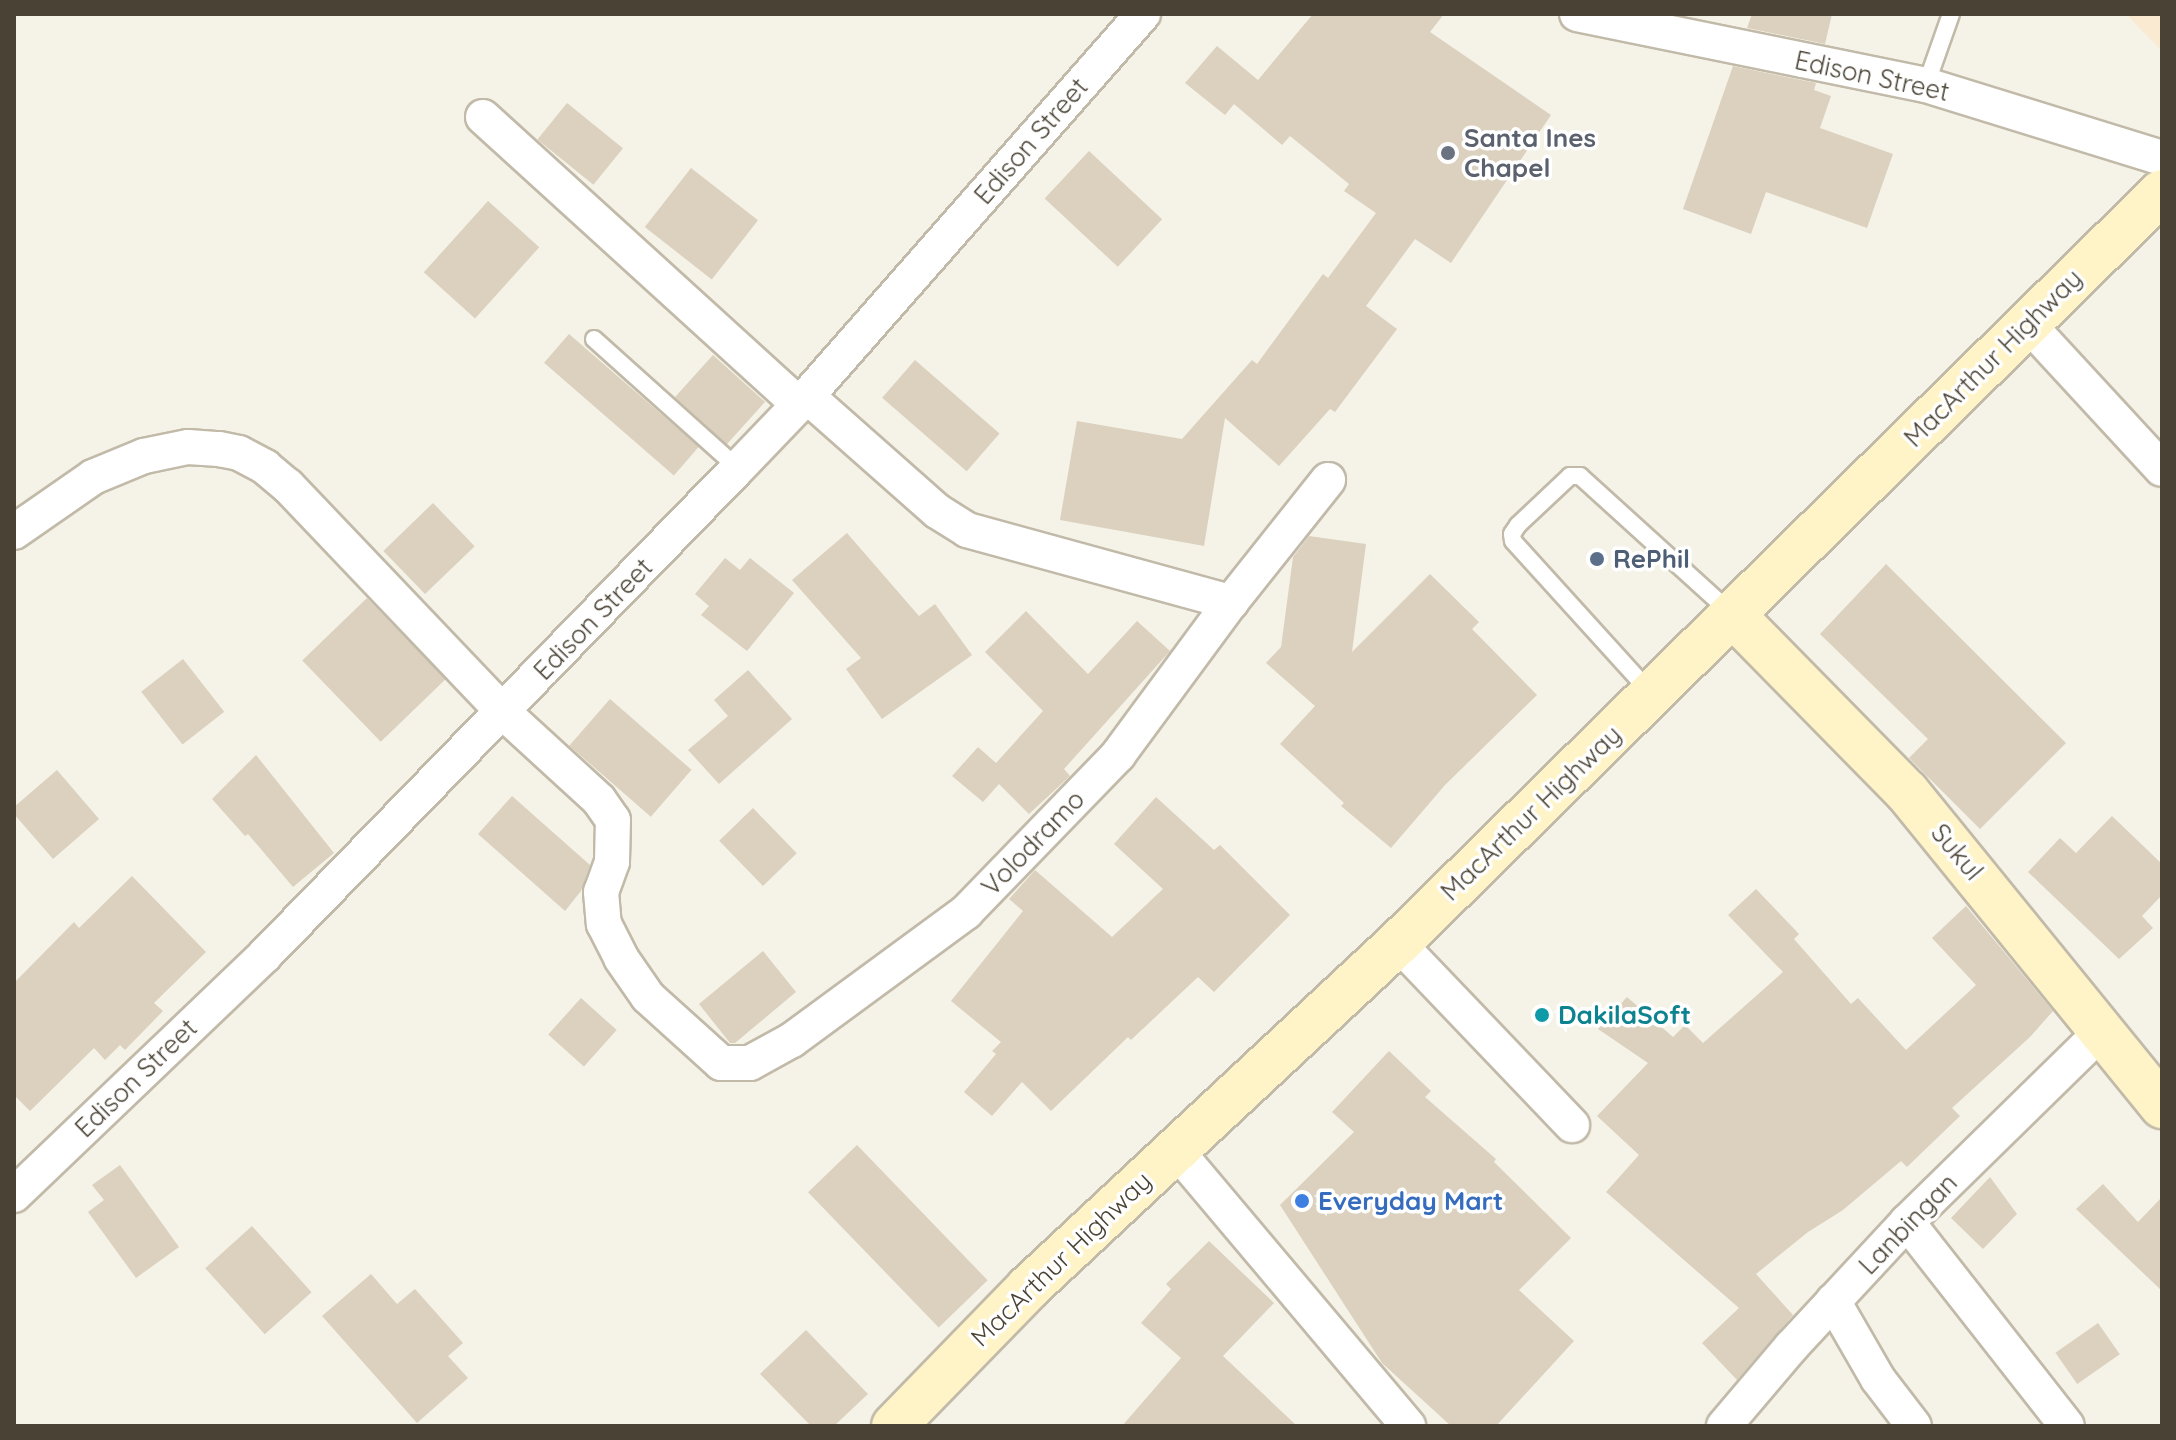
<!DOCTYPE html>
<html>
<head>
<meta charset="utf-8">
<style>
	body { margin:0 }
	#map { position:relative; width:2176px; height:1440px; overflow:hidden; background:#f5f2e7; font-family:Quicksand,sans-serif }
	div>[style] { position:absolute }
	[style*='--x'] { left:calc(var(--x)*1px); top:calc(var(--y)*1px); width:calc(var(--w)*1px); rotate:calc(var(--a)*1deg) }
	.commercial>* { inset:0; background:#f9ead1 }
	.building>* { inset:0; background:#dbd1be; transform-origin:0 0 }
	.roads { filter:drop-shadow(2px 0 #c2baa9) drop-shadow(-2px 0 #c2baa9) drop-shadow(0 2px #c2baa9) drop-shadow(0 -2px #c2baa9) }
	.lane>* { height:16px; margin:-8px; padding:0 8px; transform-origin:8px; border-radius:8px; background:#fff }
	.street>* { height:34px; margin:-17px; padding:0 17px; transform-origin:17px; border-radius:17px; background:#fff }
	.secondary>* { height:44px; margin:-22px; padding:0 22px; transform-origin:22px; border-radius:22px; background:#fff4c8 }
	.dots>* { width:22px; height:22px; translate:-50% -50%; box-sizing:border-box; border:4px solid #fff; border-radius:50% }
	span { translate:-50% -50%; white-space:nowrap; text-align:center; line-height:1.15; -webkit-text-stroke:7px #fff; paint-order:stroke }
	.street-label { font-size:26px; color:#4a4335 }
	.worship-label { font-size:26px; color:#5b616d; font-weight:700 }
	.left { translate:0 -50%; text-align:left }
	.service-label { font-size:26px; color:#4e5e75; font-weight:700 }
	.culture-label { font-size:26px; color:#0d838f; font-weight:700 }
	.shop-label { font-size:26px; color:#366cbe; font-weight:700 }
	.frame { position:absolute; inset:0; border:16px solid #4a4335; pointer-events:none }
</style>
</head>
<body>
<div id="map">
	<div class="commercial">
		<div style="clip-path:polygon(2126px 14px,2162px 14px,2162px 51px)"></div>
	</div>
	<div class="building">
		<div style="clip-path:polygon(1313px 14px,1444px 14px,1430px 32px,1551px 115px,1451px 263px,1415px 239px,1366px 306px,1397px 329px,1335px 412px,1330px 409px,1279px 466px,1225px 418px,1204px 546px,1060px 520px,1077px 421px,1182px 439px,1252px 360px,1257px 364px,1323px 274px,1328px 278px,1376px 213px,1344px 191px,1349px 184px,1290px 136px,1282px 145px,1234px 104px,1225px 115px,1185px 83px,1217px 46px,1258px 80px)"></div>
		<div style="clip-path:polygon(1752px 14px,1832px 14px,1825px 44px,1747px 28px)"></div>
		<div style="clip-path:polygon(1733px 66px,1816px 83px,1814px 90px,1831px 96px,1820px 128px,1893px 154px,1867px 228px,1766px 192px,1751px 234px,1683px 209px)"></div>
		<div style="left:567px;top:103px;width:72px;height:47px;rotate:39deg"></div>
		<div style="left:1089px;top:151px;width:100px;height:65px;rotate:43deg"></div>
		<div style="left:691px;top:168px;width:85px;height:75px;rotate:38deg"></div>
		<div style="left:488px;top:201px;width:69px;height:96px;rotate:42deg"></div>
		<div style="left:569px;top:334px;width:172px;height:38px;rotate:41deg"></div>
		<div style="left:713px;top:355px;width:70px;height:57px;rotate:42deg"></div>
		<div style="left:915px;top:360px;width:112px;height:50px;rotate:41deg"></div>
		<div style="left:433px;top:503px;width:60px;height:69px;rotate:46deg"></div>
		<div style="clip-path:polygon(847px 533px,919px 616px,935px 604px,972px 655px,882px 719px,846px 669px,861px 658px,792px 580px)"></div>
		<div style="clip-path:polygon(1309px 536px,1366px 544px,1352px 652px,1430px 574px,1479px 622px,1472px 629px,1537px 695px,1445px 785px,1391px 848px,1341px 806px,1344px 803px,1280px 744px,1315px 706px,1266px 663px,1281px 647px,1293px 557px)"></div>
		<div style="clip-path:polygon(725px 558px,740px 570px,750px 558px,794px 593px,747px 651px,701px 615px,709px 606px,695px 594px)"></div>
		<div style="clip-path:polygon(1886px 564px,2066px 743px,1980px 829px,1909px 758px,1928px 739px,1820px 634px)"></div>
		<div style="left:367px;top:598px;width:113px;height:90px;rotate:46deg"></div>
		<div style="clip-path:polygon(1026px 611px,1088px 674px,1137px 621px,1170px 651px,1064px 769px,1070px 776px,1029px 814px,999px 784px,983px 802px,952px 776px,978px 747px,996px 763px,1043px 711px,985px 652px)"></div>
		<div style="left:183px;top:659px;width:67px;height:53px;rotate:52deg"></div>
		<div style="clip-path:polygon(748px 670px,792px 719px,719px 784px,688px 750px,728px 716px,714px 700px)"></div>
		<div style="left:610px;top:699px;width:108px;height:62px;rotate:41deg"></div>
		<div style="clip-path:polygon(256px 755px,334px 853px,293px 887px,248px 834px,245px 836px,212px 799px)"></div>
		<div style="clip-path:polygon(57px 770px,99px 819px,53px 859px,14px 814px,14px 807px)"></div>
		<div style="clip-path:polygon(512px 796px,590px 865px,581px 891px,565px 911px,478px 834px)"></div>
		<div style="clip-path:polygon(1156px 797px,1214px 850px,1220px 845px,1290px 915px,1214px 992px,1198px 977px,1131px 1040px,1128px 1037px,1051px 1111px,1022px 1082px,992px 1116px,964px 1092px,996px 1054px,992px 1051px,1001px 1042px,951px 1001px,1023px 911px,1009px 899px,1035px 870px,1112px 937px,1163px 889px,1114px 844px)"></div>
		<div style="left:753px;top:808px;width:63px;height:47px;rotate:46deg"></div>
		<div style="clip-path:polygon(2112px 816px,2162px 864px,2162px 895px,2142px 916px,2153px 928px,2119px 959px,2028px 872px,2060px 838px,2076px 853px)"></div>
		<div style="clip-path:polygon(132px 876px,206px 952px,154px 1003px,163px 1011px,125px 1050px,120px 1045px,105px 1060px,94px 1048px,30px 1111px,14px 1095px,14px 983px,74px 922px,79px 928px)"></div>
		<div style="clip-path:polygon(1756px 889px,1799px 934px,1794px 939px,1851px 1004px,1858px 998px,1906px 1050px,1976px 985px,1932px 938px,1966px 906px,2053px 1011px,2030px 1037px,1952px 1108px,1960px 1116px,1907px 1167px,1901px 1161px,1843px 1210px,1808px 1232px,1756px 1274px,1793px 1315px,1737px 1380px,1702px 1343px,1739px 1308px,1606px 1192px,1639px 1155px,1597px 1116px,1648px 1063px,1598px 1029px,1627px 997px,1673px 1037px,1685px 1025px,1703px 1043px,1783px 972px,1728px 915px)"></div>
		<div style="clip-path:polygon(763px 951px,796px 992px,735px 1043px,730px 1043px,699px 1004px)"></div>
		<div style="left:581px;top:998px;width:48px;height:49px;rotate:42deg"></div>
		<div style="clip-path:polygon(1389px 1051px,1431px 1091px,1425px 1097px,1496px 1159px,1494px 1162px,1571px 1238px,1519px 1290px,1574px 1341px,1496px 1426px,1451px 1426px,1382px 1363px,1280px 1205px,1354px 1132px,1332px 1112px)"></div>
		<div style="left:857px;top:1145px;width:188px;height:68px;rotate:46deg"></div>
		<div style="clip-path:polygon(120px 1165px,179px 1247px,136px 1278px,88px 1212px,104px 1200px,92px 1185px)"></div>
		<div style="clip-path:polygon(1990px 1177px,2017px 1214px,1983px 1249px,1951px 1218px)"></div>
		<div style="clip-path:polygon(2103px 1184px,2138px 1222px,2162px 1197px,2162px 1291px,2076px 1209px)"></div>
		<div style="left:252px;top:1226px;width:89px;height:63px;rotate:48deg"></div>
		<div style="clip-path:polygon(1209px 1241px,1274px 1303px,1223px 1356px,1297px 1426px,1122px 1426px,1181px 1358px,1141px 1323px,1171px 1289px,1166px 1284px)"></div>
		<div style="clip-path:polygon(371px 1274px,397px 1304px,415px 1289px,463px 1343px,448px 1356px,468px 1378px,417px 1423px,322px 1316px)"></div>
		<div style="left:2098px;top:1323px;width:38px;height:52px;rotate:55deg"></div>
		<div style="clip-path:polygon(806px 1330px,868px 1394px,834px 1426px,811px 1426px,760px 1374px)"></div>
	</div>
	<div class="roads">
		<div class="lane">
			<div style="--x:1926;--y:85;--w:75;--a:-70.6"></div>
			<div style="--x:594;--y:339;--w:193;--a:41.9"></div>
			<div style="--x:1649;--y:691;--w:202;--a:-132.2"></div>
			<div style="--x:1513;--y:541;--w:7;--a:-98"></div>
			<div style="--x:1512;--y:534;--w:11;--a:-56"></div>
			<div style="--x:1518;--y:525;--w:71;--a:-43.3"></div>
			<div style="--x:1570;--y:476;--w:10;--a:0"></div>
			<div style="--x:1580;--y:476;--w:205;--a:42.2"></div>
		</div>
		<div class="street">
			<div style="--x:1577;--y:14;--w:356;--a:11.5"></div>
			<div style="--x:1926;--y:85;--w:247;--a:17.2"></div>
			<div style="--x:483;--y:117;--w:426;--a:42.3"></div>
			<div style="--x:2028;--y:324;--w:197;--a:47.3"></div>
			<div style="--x:807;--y:396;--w:174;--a:41.5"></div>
			<div style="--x:937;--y:511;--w:36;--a:32"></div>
			<div style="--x:967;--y:530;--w:274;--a:15.3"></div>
			<div style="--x:1231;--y:602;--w:156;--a:-51.5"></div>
			<div style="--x:14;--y:532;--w:96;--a:-34.8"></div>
			<div style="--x:93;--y:477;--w:55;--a:-22.4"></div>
			<div style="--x:144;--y:456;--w:45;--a:-11.6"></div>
			<div style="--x:188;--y:447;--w:31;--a:4"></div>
			<div style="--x:219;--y:449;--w:20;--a:11"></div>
			<div style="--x:239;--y:453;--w:30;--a:28"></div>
			<div style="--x:265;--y:467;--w:30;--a:40"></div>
			<div style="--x:288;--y:486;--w:312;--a:46.4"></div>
			<div style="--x:503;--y:712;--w:130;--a:42.5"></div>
			<div style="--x:599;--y:800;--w:24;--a:55"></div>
			<div style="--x:613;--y:820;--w:42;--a:91.4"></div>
			<div style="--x:612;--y:862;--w:32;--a:110"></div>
			<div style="--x:601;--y:892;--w:32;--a:85"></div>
			<div style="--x:604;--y:924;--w:38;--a:63"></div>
			<div style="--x:621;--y:958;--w:47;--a:55.3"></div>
			<div style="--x:648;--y:997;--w:98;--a:42.1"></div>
			<div style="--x:721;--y:1063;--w:29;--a:0"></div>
			<div style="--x:750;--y:1063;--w:48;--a:-28.7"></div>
			<div style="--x:792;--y:1040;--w:216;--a:-36.3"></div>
			<div style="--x:966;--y:912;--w:219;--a:-45.9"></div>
			<div style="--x:1118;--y:755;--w:190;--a:-53.6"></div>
			<div style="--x:1398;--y:943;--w:252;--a:46.3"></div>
			<div style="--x:1175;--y:1149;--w:362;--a:49.9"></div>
			<div style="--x:14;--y:1195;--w:347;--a:-43.7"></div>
			<div style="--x:265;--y:955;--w:679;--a:-45.84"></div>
			<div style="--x:738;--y:468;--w:100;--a:-46.2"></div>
			<div style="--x:807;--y:396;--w:509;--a:-48.67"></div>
			<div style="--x:1907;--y:1222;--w:259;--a:51.9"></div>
			<div style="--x:1833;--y:1301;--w:90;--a:60"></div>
			<div style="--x:1878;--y:1379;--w:59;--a:52.5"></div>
			<div style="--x:1724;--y:1426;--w:104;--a:-49.7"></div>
			<div style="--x:1791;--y:1347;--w:171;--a:-47.1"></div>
			<div style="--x:1907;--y:1222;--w:273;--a:-44.4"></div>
		</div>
		<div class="secondary">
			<div style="--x:1733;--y:615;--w:248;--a:45.5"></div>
			<div style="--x:1907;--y:792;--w:405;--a:50.9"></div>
			<div style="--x:894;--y:1426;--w:192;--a:-45.8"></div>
			<div style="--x:1028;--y:1288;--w:506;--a:-43"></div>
			<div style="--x:1398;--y:943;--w:1071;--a:-44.51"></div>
		</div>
	</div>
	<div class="dots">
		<div style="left:1448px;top:153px;background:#6b7280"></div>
		<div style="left:1597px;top:559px;background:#5c6f8a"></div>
		<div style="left:1542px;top:1015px;background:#0f9aa8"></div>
		<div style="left:1302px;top:1201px;background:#3f7fe0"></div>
	</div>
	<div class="street-label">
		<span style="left:1872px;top:76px;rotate:12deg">Edison Street</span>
		<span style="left:1031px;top:141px;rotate:-49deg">Edison Street</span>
		<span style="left:1993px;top:358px;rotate:-45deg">MacArthur Highway</span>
		<span style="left:593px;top:619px;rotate:-46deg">Edison Street</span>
		<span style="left:1531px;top:813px;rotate:-44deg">MacArthur Highway</span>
		<span style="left:1033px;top:843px;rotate:-46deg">Volodramo</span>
		<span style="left:1957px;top:852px;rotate:50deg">Sukul</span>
		<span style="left:136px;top:1078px;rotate:-44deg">Edison Street</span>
		<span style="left:1908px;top:1224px;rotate:-46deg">Lanbingan</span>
		<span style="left:1061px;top:1259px;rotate:-44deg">MacArthur Highway</span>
	</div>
	<div class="worship-label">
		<span class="left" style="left:1464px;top:153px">Santa Ines<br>Chapel</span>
	</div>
	<div class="service-label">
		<span class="left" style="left:1613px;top:559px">RePhil</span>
	</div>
	<div class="culture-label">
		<span class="left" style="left:1558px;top:1015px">DakilaSoft</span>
	</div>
	<div class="shop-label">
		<span class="left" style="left:1318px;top:1201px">Everyday Mart</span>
	</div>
	<div class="frame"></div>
</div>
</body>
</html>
